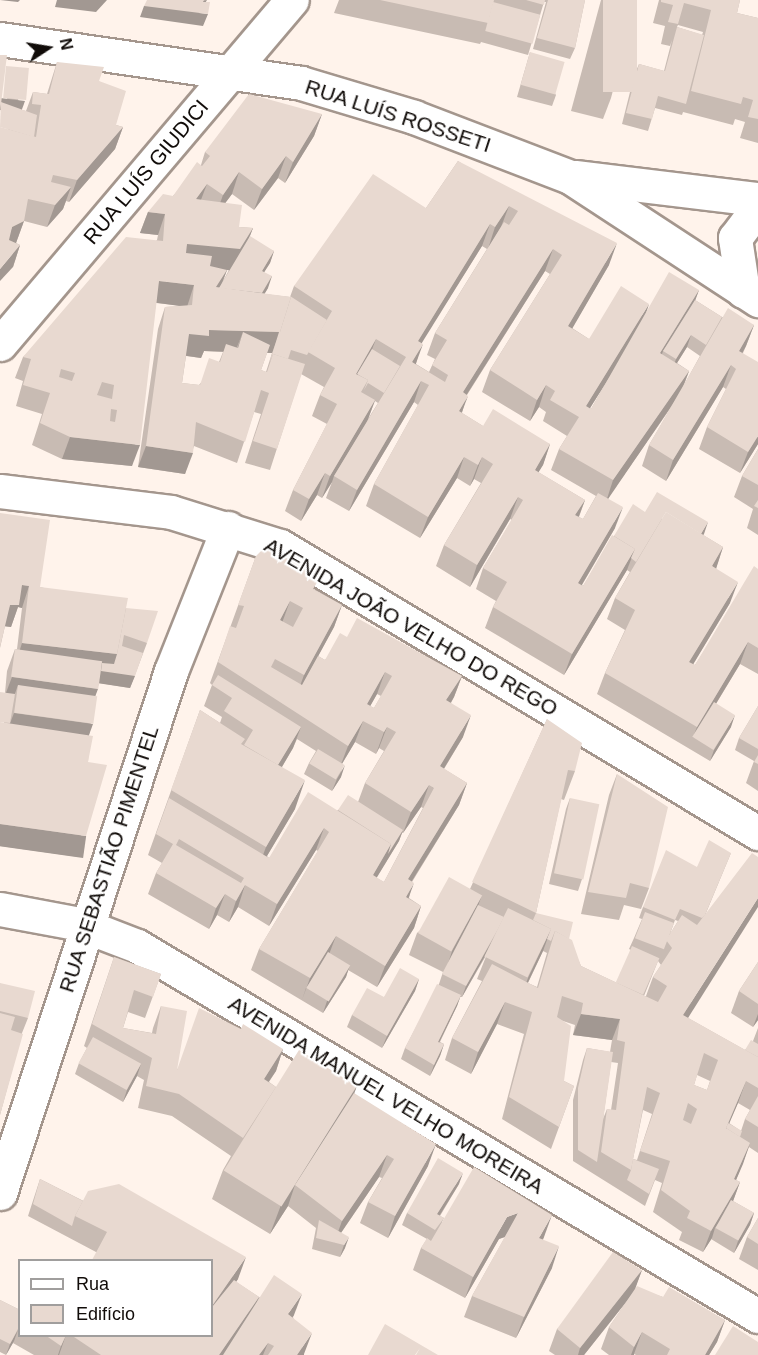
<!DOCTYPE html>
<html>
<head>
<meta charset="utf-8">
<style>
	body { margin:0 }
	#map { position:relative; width:758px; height:1355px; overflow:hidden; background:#fff3eb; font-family:Helvetica,sans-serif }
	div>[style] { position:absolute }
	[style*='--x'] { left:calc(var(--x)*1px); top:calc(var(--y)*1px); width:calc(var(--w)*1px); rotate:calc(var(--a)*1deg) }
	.roads { filter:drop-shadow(2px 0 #a4968d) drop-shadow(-2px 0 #a4968d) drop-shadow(0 2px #a4968d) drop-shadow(0 -2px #a4968d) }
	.minor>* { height:33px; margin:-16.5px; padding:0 16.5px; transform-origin:16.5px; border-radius:16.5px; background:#fff }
	.wall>* { inset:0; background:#c8bbb3 }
	.shaded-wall>* { inset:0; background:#a29892; transform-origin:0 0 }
	.building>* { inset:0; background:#e8d9d0; transform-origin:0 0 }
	span { translate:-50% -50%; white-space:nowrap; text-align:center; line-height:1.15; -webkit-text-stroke:4.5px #fff; paint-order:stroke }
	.street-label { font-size:21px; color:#110c09 }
	.legend { position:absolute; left:18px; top:1259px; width:195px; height:78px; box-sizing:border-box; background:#fff; border:2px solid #a09e9d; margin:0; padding:8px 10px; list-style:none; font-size:18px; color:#110c09 }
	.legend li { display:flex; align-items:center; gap:12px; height:30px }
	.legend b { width:30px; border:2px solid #a09e9d }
	.north { position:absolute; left:18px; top:18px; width:60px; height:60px; -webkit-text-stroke:4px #fff; paint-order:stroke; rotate:78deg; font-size:16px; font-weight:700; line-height:24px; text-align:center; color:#110c09 }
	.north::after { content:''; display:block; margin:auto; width:21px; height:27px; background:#110c09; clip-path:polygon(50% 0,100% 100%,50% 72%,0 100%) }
</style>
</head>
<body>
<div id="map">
	<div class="roads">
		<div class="minor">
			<div style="--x:0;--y:39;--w:304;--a:8.3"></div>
			<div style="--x:301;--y:83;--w:118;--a:16.7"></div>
			<div style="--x:414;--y:117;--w:167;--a:21"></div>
			<div style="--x:570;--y:177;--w:225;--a:33.2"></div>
			<div style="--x:575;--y:177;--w:184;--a:6.9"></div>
			<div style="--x:743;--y:291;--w:54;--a:-98.6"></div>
			<div style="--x:735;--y:238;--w:38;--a:-53"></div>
			<div style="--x:0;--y:344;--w:451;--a:-49.7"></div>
			<div style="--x:0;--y:491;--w:172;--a:7"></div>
			<div style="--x:171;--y:512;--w:114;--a:17.3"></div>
			<div style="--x:280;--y:546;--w:558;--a:30.98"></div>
			<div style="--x:0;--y:909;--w:81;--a:10.6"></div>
			<div style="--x:80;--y:924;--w:61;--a:21.1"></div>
			<div style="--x:137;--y:946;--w:723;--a:30.79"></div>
			<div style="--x:0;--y:1193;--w:549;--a:-71.86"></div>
			<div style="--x:171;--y:671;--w:154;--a:-68.3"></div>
		</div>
	</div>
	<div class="wall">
		<div style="clip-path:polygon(339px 0,585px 0,575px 48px,570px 59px,533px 49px,546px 2px,544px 2px,528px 55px,481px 42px,480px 44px,334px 13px)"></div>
		<div style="clip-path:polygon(601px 0,637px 0,611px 98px,603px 119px,571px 111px)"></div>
		<div style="clip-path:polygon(evenodd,659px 0,740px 0,737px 13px,758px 18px,758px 143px,740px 138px,745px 122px,735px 119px,733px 125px,683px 112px,682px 115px,655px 108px,648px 131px,622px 124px,634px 76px,639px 64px,664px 71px,672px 40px,670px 46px,661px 44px,665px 26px,653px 23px,659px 0,678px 25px,703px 32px,702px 35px,677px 27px,678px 25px)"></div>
		<div style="clip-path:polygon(530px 52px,556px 95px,552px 106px,517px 97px)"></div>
		<div style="clip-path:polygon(57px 62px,99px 81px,116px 125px,123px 127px,115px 149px,69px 202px,66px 201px,63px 209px,47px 227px,24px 221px,16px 243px,20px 245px,13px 267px,6px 66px,22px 110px,26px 111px,33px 92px,47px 94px)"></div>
		<div style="clip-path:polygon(evenodd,322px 114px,314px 136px,285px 183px,278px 178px,254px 210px,232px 194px,225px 203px,239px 227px,253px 228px,248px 240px,274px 251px,270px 263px,264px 272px,268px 288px,264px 294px,290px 297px,294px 286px,426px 208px,458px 161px,609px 265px,572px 328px,589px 339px,699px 290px,695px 300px,722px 317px,754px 325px,746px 346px,743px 353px,758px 444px,740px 473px,699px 449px,707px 427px,726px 389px,723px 387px,666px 481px,642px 466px,649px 445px,672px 406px,608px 498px,615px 528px,582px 585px,583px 586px,614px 536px,645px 512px,703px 535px,723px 547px,716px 568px,730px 603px,693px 664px,695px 665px,758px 569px,758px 674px,740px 664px,716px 704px,731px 727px,710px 761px,597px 694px,605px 673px,625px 630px,607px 619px,615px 598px,630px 572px,627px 570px,564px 675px,485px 628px,493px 607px,496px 601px,476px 589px,483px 568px,512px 520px,510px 519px,470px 587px,436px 566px,444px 545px,481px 483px,474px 479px,470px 486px,457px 478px,420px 538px,366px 506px,374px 484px,418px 405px,414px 402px,349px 511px,326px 498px,332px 482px,322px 498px,317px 495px,301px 521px,285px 511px,293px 490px,327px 424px,312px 416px,320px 395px,324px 387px,301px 374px,270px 470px,245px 463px,261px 414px,254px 412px,237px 463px,194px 446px,185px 474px,138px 467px,158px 329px,165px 307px,183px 306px,156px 303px,132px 466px,62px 459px,32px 445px,42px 414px,16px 406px,23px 381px,15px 378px,23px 357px,157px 240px,158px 235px,140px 233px,148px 212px,173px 196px,201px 165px,205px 152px,322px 114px,482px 246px,487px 249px,435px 333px,427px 355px,435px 359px,429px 372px,416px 364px,421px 343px,482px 246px,322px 114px,227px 270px,229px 270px,223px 281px,227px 270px,322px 114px,545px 271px,550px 274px,490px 370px,482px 392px,530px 421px,539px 407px,546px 412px,543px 421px,567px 436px,559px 449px,551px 470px,596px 496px,583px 519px,579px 517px,585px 500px,538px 472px,543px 465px,550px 444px,483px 426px,462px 413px,467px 395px,545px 271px,322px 114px,687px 347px,700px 356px,684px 385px,689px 371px,677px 363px,687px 347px,322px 114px,204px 351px,223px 352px,219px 362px,199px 385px,182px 383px,186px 356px,201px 358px,204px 351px,322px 114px,267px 353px,272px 353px,266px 372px,261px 370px,267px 353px,322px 114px,610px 376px,591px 409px,590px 408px,610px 376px,322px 114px,375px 401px,378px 403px,368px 419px,375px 401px)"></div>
		<div style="clip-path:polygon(758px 449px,758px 535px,747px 528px,753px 509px,734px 497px,742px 476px)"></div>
		<div style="clip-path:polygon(0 513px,40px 587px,126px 608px,147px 643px,130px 688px,99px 683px,95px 696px,89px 735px,88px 762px,79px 857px,0 846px,5px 693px,7px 671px,15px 649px,17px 649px,22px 608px,18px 607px,11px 627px,5px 626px,0 648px)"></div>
		<div style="clip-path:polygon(evenodd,256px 556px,342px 605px,334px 627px,318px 656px,325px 660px,347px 637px,462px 676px,454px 697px,451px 703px,463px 737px,444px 769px,467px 783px,459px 805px,412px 882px,409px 898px,421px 906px,414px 928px,377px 987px,348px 970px,346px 977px,323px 1013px,251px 970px,259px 949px,318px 851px,316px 850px,269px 926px,238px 907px,229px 922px,217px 915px,209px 929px,148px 894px,156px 873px,162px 863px,148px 855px,200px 710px,220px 723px,222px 717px,204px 706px,212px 685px,210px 683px,256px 556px,377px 694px,381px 696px,374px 708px,370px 706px,377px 694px,256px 556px,297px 739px,316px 751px,309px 763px,304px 774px,332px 791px,341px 777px,342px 764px,355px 742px,376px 754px,379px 748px,384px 751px,365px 783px,358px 802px,338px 810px,269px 858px,267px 856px,295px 809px,282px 767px,293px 748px,297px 739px,256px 556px,421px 807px,423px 808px,384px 882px,376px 878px,399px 841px,402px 833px,403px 833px,421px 807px)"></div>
		<div style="clip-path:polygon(758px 706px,758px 791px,746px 783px,754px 761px,735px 750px,739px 738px)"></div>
		<div style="clip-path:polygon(evenodd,547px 719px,575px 771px,564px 800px,561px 799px,536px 913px,569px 939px,581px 966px,617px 983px,631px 950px,629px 949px,634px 938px,642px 919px,639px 918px,643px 907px,697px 867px,731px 853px,706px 913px,688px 1018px,745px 1050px,753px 1041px,758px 1028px,758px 1153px,749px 1147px,736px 1180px,740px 1182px,733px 1201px,754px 1213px,750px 1225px,734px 1253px,711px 1239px,712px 1238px,703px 1252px,679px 1240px,682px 1232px,653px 1212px,662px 1183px,655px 1180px,645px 1206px,573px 1161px,573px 1100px,583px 1060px,587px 1048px,610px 1052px,612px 1040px,573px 1035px,575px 1025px,560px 1020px,564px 1081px,574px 1086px,551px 1149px,502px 1119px,524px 1034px,497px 1024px,471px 1074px,445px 1060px,452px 1038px,482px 981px,477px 979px,487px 954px,462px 997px,460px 997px,457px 1006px,440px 1042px,444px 1044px,440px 1056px,430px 1076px,401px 1059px,405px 1048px,439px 984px,443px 972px,409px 955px,417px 933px,470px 889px,547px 719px,675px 920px,678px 921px,670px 934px,675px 920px,547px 719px,543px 951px,547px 953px,537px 987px,528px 983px,543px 951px,547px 719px,658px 961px,661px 965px,653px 977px,646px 996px,644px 996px,658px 961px,547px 719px,611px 1062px,618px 1063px,611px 1110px,607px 1109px,603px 1119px,611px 1062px,547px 719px,697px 1075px,710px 1081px,707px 1090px,694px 1085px,697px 1075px,547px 719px,738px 1103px,750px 1110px,745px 1119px,741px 1131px,729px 1123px,738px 1103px,547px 719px,643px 1110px,652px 1114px,637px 1160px,633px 1159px,643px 1110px)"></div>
		<div style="clip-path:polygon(617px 774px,649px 888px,641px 909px,624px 905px,619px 920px,581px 914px,609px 795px)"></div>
		<div style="clip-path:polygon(570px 798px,582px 879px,578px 891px,549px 884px,566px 809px)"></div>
		<div style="clip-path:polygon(114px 957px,161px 974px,145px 1018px,128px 1012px,123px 1028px,152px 1033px,153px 1028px,161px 1006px,177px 1069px,283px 1049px,276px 1071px,269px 1082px,276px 1087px,357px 1086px,354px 1093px,428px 1166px,388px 1238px,360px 1223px,368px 1202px,382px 1178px,379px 1177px,341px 1233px,345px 1248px,340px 1257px,312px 1249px,316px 1228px,288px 1206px,270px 1234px,212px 1199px,223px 1170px,231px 1156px,172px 1116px,138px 1108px,144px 1080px,137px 1076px,123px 1102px,75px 1074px,79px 1063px,87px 1048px,84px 1046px)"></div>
		<div style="clip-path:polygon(758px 962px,758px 1020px,753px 1027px,731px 1013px,739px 991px)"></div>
		<div style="clip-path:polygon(419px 979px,415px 991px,382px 1048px,347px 1027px,352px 1015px,384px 997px)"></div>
		<div style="clip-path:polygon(0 983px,28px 1018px,22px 1033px,0 1115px)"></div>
		<div style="clip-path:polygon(40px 1179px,238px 1279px,236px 1282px,259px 1297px,294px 1315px,293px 1317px,304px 1354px,304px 1355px,34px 1355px,13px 1343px,14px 1341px,6px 1355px,0 1352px,0 1300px,20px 1310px,20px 1335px,212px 1335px,96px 1252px,28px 1216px)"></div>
		<div style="clip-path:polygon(459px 1184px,440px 1216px,444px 1218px,442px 1222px,544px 1237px,543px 1240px,552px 1268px,516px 1338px,464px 1317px,472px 1296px,505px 1237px,499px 1239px,465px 1298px,413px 1270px,421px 1248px,427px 1239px,402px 1225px,407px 1213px)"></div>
		<div style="clip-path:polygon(758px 1218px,758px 1270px,739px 1259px,747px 1237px)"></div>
		<div style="clip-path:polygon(642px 1270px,635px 1288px,663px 1297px,725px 1320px,717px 1342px,709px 1355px,636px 1355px,634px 1354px,634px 1355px,609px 1355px,601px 1349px,609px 1327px,627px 1301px,584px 1355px,555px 1355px,549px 1351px,557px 1329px)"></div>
	</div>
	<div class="shaded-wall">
		<div style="clip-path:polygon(0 0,20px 0,18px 2px)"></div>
		<div style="clip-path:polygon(57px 0,107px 0,96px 12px,55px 7px)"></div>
		<div style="clip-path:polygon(207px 0,199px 13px,208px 14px,203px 26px,140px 17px,144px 6px)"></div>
		<div style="clip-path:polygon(0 98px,25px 101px,21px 112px,0 110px)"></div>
		<div style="clip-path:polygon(322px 114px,314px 136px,285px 183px,293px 162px)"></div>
		<div style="clip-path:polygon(123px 127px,115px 149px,69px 202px,77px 180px)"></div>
		<div style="clip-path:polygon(286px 156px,278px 178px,254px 210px,262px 189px)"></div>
		<div style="clip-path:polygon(239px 172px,232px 194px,215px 217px,223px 195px)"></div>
		<div style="clip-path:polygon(207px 184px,199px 205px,196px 199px)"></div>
		<div style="clip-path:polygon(71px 187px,63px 209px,47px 227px,55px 205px)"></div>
		<div style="clip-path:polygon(509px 206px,501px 227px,488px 249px,495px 227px)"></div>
		<div style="clip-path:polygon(148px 212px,165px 214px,158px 235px,140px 233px)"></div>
		<div style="clip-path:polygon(24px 221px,16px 243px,4px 249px,12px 227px)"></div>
		<div style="clip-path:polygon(490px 224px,482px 246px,410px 362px,418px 341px)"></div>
		<div style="clip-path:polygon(253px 228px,245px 249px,233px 271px,227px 270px,219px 291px,272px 276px,268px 288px,252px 315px,179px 265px,187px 244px)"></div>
		<div style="clip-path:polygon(617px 243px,609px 265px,561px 348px,568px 326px)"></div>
		<div style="clip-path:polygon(20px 245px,13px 267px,0 281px,0 269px)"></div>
		<div style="clip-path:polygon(553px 249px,545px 271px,455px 413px,463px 392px)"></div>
		<div style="clip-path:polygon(274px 251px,270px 263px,258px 282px,262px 271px)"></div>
		<div style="clip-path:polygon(159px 281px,194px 285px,187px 307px,151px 302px)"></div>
		<div style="clip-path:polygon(699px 290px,691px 312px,663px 351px,659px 363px,660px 353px)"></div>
		<div style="clip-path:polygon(649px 304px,642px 326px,578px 427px,586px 406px)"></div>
		<div style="clip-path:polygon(754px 325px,746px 346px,734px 368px,739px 351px)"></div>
		<div style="clip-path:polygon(209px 330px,280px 332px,272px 353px,236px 352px,243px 332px,235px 352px,204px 351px,201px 358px,181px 355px,189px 334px)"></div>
		<div style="clip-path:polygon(691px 335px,687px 347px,672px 371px,676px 359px)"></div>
		<div style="clip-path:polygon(376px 339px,368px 360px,352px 384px,356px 374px)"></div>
		<div style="clip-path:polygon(423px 344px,415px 366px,412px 362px)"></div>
		<div style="clip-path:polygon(731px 365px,723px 387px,666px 481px,673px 460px)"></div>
		<div style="clip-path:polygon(689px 371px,681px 392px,606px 502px,613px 480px)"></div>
		<div style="clip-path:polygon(421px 381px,414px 402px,349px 511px,357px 490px)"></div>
		<div style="clip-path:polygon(546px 385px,539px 407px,530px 421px,537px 400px)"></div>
		<div style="clip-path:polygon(468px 396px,460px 417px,459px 411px)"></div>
		<div style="clip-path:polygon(375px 400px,367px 422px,334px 476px,332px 482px,322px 498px,330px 476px)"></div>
		<div style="clip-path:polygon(758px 436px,758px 444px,740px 473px,748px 452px)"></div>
		<div style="clip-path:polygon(70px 437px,140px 445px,132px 466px,62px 459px)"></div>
		<div style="clip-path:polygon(550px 444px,543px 465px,527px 491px,535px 470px)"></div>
		<div style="clip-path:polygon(146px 446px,193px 453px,185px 474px,138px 467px)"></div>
		<div style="clip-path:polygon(464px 457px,457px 478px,420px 538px,428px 517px)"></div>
		<div style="clip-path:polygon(482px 457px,474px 479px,470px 486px,478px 465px)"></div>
		<div style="clip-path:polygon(325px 473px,317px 495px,301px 521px,309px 499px)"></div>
		<div style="clip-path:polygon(518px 497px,510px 519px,470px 587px,477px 565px)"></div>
		<div style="clip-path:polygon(585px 500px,577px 521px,575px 515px)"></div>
		<div style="clip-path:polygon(623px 507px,615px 528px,570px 605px,578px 583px)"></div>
		<div style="clip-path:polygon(708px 522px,704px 534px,691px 554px,695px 543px)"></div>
		<div style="clip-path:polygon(723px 547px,716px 569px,712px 566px)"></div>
		<div style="clip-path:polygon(635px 549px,627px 570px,564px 675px,572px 654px)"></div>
		<div style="clip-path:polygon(738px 582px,730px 603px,682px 683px,689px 662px)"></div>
		<div style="clip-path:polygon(22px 585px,29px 586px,22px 608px,18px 607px,11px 627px,2px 626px,10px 605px)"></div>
		<div style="clip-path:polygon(290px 601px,282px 623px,280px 620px)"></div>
		<div style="clip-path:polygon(342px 605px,334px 627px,296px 697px,304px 675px)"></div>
		<div style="clip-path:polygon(748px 642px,740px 664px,695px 738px,693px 737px,697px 727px)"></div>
		<div style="clip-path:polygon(22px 643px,117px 654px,135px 676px,130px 688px,97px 683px,15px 665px)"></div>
		<div style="clip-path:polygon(385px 672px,377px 694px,359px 726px,367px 704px)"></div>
		<div style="clip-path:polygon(462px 676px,454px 697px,439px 722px,446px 700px)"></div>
		<div style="clip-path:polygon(12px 677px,98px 689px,90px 710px,18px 685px,13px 699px,4px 698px)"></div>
		<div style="clip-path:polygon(14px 713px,93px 724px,85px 746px,9px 726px)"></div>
		<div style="clip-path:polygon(471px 715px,463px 737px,432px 788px,440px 766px)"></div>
		<div style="clip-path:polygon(735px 715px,731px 727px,710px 761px,714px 750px)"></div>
		<div style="clip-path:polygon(363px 721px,355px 742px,340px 767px,348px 746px)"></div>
		<div style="clip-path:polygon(301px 727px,293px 748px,270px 787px,277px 766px)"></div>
		<div style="clip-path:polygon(387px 727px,379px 748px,376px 754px,384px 732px)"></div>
		<div style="clip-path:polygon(345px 765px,341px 777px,332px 791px,337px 779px)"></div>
		<div style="clip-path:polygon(305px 780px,295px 809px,255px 876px,266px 847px)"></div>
		<div style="clip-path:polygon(467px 783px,459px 805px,400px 900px,408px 879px)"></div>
		<div style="clip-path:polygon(429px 785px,421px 807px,403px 833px,411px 812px)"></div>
		<div style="left:0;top:824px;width:87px;height:22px;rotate:8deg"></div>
		<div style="clip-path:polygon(324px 828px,316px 850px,269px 926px,277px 904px)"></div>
		<div style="clip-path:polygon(403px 830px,399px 841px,365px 897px,373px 875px,391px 844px)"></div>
		<div style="clip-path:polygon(414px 883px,406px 905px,406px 897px)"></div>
		<div style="clip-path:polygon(245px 885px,238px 907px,229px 922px,236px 901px)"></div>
		<div style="clip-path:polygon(225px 894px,217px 915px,209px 929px,216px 908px)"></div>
		<div style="clip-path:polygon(482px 895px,474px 917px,445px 973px,452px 951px)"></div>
		<div style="clip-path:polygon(758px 898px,758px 907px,676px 1037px,683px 1015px)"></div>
		<div style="clip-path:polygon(421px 906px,414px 928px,377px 987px,385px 966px)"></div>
		<div style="clip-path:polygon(505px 918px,500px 929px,462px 997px,466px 986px)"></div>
		<div style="clip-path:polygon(551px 929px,543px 951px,520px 999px,528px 978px)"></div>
		<div style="clip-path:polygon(336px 936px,328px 957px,306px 988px,302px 1000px,310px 978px)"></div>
		<div style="clip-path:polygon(350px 965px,346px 977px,323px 1013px,327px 1001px)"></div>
		<div style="clip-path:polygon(419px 979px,415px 991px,382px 1048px,387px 1036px)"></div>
		<div style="clip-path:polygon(461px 995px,457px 1006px,434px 1053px,438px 1042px)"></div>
		<div style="clip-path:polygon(505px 1002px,497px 1024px,471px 1074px,478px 1052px)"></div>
		<div style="clip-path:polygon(581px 1014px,620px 1019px,612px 1040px,573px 1035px)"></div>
		<div style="clip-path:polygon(758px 1014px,758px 1020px,753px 1027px)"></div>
		<div style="clip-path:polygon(444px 1044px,440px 1056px,430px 1076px,434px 1065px)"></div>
		<div style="clip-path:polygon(283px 1049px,276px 1071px,256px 1100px,264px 1079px)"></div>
		<div style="clip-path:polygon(141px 1064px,137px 1076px,123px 1102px,127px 1090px)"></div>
		<div style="clip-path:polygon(746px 1081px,738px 1103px,723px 1138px,722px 1138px)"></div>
		<div style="clip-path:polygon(357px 1086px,346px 1115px,295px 1185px,288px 1206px,270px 1234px,281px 1205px)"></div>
		<div style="clip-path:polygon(750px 1143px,743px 1164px,727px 1201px,734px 1179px)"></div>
		<div style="clip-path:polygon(436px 1144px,428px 1166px,388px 1238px,395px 1216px)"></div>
		<div style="clip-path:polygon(387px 1155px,379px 1177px,334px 1243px,342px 1221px)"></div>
		<div style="clip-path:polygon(463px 1173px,459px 1184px,433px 1226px,437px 1214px)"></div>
		<div style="clip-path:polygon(740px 1182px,732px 1204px,715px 1228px,712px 1238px,703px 1252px,711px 1231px)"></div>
		<div style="clip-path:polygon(518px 1213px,510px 1235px,499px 1239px,465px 1298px,473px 1277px,507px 1217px)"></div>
		<div style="clip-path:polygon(754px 1213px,750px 1225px,734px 1253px,738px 1241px)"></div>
		<div style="clip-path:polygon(552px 1215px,544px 1237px,531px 1259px,539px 1238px)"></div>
		<div style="clip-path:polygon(349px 1237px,345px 1248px,340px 1257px,344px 1245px)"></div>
		<div style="clip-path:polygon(559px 1246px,552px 1268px,516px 1338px,524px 1317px)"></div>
		<div style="clip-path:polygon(246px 1257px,238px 1279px,212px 1317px,212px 1306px)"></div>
		<div style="clip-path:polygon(642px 1270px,634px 1292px,584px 1355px,578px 1355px,580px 1348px)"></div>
		<div style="clip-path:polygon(302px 1294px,294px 1315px,280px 1335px,288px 1314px)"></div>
		<div style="clip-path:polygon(259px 1297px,251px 1319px,226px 1355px,219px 1355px)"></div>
		<div style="clip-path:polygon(725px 1320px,717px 1342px,709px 1355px,705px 1355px)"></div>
		<div style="clip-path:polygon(18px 1330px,14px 1341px,6px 1355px,10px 1344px)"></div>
		<div style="clip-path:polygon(642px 1332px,634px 1354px,634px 1355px,631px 1355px,634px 1347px)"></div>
		<div style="clip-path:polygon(312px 1333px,304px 1354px,304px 1355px,297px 1355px)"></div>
		<div style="clip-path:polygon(66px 1335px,59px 1355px,58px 1355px,61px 1346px)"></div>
		<div style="clip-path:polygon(268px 1343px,263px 1355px,259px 1355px)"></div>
	</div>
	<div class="building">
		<div style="clip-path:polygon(147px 0,204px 0,203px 2px,210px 2px,208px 14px,144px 6px)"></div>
		<div style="clip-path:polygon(380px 0,494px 0,488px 23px)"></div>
		<div style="clip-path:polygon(526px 0,545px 0,544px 5px)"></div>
		<div style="clip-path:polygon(548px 0,585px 0,575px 48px,537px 38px)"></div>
		<div style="left:603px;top:0;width:34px;height:92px"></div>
		<div style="clip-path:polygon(661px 0,740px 0,737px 13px,758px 18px,758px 119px,748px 117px,753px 100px,743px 97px,741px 104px,691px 91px,711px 10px,684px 3px,678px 24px,668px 22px,673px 5px,661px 2px)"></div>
		<div style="left:493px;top:2px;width:49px;height:30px;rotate:15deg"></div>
		<div style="clip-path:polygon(677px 27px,704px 35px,686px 104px,658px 96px,652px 119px,626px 113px,639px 64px,665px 71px)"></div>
		<div style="left:530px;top:52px;width:36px;height:34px;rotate:16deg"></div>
		<div style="clip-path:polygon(0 55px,7px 55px,0 112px)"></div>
		<div style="clip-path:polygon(57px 62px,104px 67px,99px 81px,126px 91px,116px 125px,123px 127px,77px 180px,53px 175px,51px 182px,71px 187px,55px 205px,28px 199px,24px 221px,12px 227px,9px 240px,20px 245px,0 269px,0 127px,36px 137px,41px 105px,32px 104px,33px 92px,49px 94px)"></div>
		<div style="left:6px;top:66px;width:23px;height:32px;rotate:5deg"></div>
		<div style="clip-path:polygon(evenodd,249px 94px,322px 114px,293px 162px,286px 156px,262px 189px,239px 172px,223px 195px,207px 184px,196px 199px,242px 205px,239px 227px,253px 228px,240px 249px,187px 244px,186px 253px,212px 256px,210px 266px,227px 270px,216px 287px,291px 297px,280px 332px,209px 330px,209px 336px,189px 334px,182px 383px,200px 385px,209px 358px,220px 362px,226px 344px,238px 348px,243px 332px,270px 345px,261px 370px,267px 372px,273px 354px,305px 364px,277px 449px,253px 441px,269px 393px,261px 390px,245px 442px,196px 422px,193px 453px,146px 446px,165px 307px,192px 305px,194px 285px,159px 281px,140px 445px,70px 437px,40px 423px,50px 393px,23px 385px,31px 359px,23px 357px,126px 237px,163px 241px,165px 214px,148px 212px,163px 194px,173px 196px,197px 162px,202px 166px,210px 156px,205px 152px,249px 94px,61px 369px,75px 373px,72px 381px,59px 377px,61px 369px,249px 94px,102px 382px,114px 385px,112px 399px,97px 395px,102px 382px,249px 94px,111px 409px,117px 410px,115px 422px,110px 421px,111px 409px)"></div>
		<div style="clip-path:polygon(1px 102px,37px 115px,34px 137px,0 127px)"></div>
		<div style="clip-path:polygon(evenodd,458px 161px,617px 243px,568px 326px,589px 339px,621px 286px,649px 304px,586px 406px,591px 409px,669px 272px,699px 290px,660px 353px,689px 371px,613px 480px,559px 449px,579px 417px,550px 400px,555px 391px,546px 385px,537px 400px,490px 370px,562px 255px,553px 249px,463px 392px,468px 396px,459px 411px,483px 426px,493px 409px,550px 444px,535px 470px,585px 500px,575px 515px,583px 519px,598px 493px,623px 507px,578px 583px,583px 586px,612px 535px,635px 549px,572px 654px,493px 607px,507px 582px,483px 568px,523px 500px,518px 497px,477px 565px,444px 545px,493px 464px,482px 457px,478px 465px,464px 457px,428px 517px,374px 484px,429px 385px,421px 381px,357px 490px,334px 476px,406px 357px,376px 339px,356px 374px,368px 380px,361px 392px,375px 400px,330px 476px,325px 473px,309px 499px,293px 490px,337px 404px,320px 395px,335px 368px,308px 352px,332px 311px,294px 286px,373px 174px,426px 208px,458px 161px,509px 206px,518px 211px,509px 225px,504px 222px,435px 333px,447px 340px,432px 365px,448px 375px,445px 382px,412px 362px,423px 344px,418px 341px,490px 224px,495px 227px,509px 206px)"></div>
		<div style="clip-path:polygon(250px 236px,274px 251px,262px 271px,272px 276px,262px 293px,219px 288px)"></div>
		<div style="clip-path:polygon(290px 296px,327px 320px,307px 355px,291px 350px,288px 359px,273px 354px,269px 364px,279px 332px,280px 332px,291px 297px,290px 297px)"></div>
		<div style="clip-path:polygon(695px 300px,722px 317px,706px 345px,691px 335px,676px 359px,663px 351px)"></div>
		<div style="clip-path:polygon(728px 308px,754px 325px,739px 351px,758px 362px,758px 436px,748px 452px,707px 427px,736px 369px,731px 365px,673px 460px,649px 445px)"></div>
		<div style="clip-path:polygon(372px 349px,400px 366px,384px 393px,368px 383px,364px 390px,368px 380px,357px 374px)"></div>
		<div style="clip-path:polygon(758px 449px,758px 485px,742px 476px)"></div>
		<div style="clip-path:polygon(657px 492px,708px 522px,701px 534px,666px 512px,636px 562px,631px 558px,635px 549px,614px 536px,633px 504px,645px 512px)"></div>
		<div style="clip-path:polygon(758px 500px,758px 508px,754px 506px)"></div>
		<div style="clip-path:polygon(666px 512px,723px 547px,712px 566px,738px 582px,689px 662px,695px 665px,754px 566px,758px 569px,758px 648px,748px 642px,697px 727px,605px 673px,635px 610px,615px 598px)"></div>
		<div style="clip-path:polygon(0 513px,50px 520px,40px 587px,128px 598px,117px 654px,22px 643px,29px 586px,22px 585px,19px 605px,10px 605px,0 647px)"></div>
		<div style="clip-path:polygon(evenodd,265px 547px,321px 576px,313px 589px,342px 605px,304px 675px,275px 659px,271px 667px,302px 685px,318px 656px,325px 660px,340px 633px,347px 637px,357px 618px,462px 676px,446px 700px,471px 715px,440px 766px,467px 783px,408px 879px,414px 883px,406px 897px,421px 906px,385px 966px,336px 936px,310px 978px,259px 949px,329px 832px,324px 828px,277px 904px,245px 885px,236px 901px,225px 894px,216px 908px,156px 873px,173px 844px,156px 834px,169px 798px,269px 858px,308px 792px,391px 844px,373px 875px,384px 882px,434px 788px,429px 785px,411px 812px,365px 783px,396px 732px,387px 727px,384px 732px,363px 721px,348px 746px,218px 662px,230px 626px,236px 628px,244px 606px,238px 605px,256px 556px,265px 547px,290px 601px,303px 608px,293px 627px,280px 620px,290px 601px,265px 547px,385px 672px,392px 676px,374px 708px,367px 704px,385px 672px,265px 547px,179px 839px,244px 878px,241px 883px,176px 845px,179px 839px)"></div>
		<div style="clip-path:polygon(126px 608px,158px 611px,147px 643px,124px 635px,122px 646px,143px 653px,135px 676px,101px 671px,102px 663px,114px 664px,117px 654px)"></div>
		<div style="left:15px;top:649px;width:88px;height:28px;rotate:8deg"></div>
		<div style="clip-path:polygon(218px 675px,301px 727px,278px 765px,244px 745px,253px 730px,224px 711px,232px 698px,212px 685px)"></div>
		<div style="left:18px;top:685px;width:80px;height:28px;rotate:8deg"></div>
		<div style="clip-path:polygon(0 692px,15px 694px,10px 723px,0 722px)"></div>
		<div style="left:714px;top:702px;width:25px;height:41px;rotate:32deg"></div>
		<div style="clip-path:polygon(758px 706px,758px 749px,739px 738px)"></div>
		<div style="clip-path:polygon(200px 710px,245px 739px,241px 744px,305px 780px,266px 847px,171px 790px)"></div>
		<div style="clip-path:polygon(547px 719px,582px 743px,575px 771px,568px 770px,536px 913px,472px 882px)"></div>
		<div style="clip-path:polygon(0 722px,93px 736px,88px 762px,107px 765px,86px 836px,0 824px,0 780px,71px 788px,0 780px)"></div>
		<div style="left:318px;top:749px;width:31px;height:17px;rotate:31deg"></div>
		<div style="clip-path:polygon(758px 755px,758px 764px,754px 762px)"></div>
		<div style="clip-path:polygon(617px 774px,668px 807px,649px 888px,630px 883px,626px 898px,588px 892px)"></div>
		<div style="clip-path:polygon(348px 795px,403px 830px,388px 854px,391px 844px,338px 810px)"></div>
		<div style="left:570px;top:798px;width:30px;height:77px;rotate:12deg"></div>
		<div style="clip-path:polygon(709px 840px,731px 853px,705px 915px,702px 918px,680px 909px,675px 920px,643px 907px,666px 850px,697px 867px)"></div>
		<div style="clip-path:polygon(evenodd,752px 853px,758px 857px,758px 898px,683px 1015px,758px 1057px,758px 1088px,746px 1081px,726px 1128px,750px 1143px,734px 1179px,740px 1182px,711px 1231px,687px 1218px,690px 1211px,661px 1190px,670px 1161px,640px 1151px,660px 1093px,647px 1087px,631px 1170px,601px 1152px,607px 1109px,616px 1110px,625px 1042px,617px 1040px,620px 1019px,581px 1014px,583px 1003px,562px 996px,557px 1017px,571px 1026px,564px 1081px,574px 1086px,559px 1127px,509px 1097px,532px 1012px,505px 1002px,478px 1052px,452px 1038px,492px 964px,538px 988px,555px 931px,572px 940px,581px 966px,658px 1002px,667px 986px,653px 977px,672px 948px,666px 940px,682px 915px,697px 925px,752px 853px,704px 1053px,718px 1060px,707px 1090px,694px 1085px,704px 1053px,752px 853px,688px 1103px,697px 1109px,691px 1124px,683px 1120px,688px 1103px)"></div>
		<div style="left:449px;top:877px;width:38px;height:64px;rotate:29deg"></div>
		<div style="clip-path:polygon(478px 905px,504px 917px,498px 929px,466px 986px,442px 974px)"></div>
		<div style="left:508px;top:908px;width:48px;height:54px;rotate:26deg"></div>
		<div style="left:645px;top:912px;width:31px;height:28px;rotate:21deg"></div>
		<div style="clip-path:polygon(536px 913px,573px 922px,569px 939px,555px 931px,551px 941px,547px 939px,551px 929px,533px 920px)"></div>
		<div style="left:632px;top:946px;width:30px;height:40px;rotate:24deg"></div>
		<div style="left:328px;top:952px;width:26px;height:42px;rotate:31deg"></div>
		<div style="clip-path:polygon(114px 957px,161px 974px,153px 997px,134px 990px,123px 1028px,156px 1034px,161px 1006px,187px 1011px,177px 1070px,199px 1008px,241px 1029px,243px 1024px,283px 1049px,264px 1079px,276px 1087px,243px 1138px,179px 1094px,146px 1086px,152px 1058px,92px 1024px)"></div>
		<div style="clip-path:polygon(758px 962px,758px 1004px,739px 991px)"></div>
		<div style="clip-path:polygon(400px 968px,419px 979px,387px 1036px,352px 1015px,367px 988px,384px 997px)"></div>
		<div style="clip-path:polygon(0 983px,35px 991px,28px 1018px,0 1011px)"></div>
		<div style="clip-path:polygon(437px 984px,461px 995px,438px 1042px,444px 1044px,434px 1065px,405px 1048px)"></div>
		<div style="clip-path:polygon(0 1013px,15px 1017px,11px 1030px,23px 1034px,0 1115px)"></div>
		<div style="left:93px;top:1037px;width:55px;height:30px;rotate:29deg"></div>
		<div style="clip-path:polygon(751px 1040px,758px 1044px,758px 1057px,745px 1050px)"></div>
		<div style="clip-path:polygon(587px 1048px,613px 1052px,597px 1162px,578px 1150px,578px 1088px)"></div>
		<div style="left:299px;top:1050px;width:68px;height:142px;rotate:32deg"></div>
		<div style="clip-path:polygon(354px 1093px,436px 1144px,395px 1216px,368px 1202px,394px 1159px,387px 1155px,342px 1221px,295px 1185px)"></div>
		<div style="clip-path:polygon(758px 1096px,758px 1127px,745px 1119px)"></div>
		<div style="clip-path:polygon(728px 1123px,742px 1131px,740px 1137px,726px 1128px)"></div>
		<div style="clip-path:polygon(438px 1158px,463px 1173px,437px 1214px,444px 1218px,435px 1230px,407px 1213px)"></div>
		<div style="clip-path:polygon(633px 1159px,659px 1169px,649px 1194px,627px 1180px,631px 1170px)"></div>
		<div style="clip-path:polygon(474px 1167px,552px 1215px,539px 1238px,559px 1246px,524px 1317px,472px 1296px,518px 1213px,507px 1217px,473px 1277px,421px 1248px,427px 1238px,431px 1241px)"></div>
		<div style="clip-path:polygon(40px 1179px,83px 1201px,75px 1216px,72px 1226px,33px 1204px)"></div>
		<div style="clip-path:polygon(119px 1184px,246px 1257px,212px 1306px,212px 1260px,92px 1260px,107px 1232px,75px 1216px,88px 1191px)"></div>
		<div style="left:731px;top:1200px;width:26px;height:32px;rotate:29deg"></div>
		<div style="clip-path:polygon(758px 1218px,758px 1244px,747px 1237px)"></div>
		<div style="clip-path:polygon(319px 1220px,349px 1237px,344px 1245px,316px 1238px)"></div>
		<div style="clip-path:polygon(613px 1252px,642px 1270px,580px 1348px,557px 1329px)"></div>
		<div style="clip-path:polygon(274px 1275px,302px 1294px,288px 1314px,312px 1333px,297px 1355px,268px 1355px,274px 1346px,268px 1343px,259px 1355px,223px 1355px)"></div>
		<div style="clip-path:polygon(234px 1280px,259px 1297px,219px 1355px,101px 1355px,71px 1335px,212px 1335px,212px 1307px)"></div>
		<div style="clip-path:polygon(637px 1286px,663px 1297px,669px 1287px,725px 1320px,705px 1355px,667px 1355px,670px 1349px,642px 1332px,634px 1347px,609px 1327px)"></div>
		<div style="clip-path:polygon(0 1300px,20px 1310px,20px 1325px,10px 1344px,0 1339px)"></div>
		<div style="clip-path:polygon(385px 1324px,438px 1355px,416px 1355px,420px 1348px,415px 1355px,368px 1355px)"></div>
		<div style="clip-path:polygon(733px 1326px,758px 1342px,758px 1355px,715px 1355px)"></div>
		<div style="clip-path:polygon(45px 1335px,66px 1335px,61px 1346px)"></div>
	</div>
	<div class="street-label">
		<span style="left:398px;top:116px;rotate:18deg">RUA LUÍS ROSSETI</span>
		<span style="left:146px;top:172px;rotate:-50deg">RUA LUÍS GIUDICI</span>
		<span style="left:411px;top:627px;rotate:30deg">AVENIDA JOÃO VELHO DO REGO</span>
		<span style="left:109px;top:859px;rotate:-72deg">RUA SEBASTIÃO PIMENTEL</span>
		<span style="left:386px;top:1095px;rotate:31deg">AVENIDA MANUEL VELHO MOREIRA</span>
	</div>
	<ul class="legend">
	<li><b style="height:8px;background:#fff"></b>Rua</li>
	<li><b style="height:16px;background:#e8d9d0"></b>Edifício</li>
	</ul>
	<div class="north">N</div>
</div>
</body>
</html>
